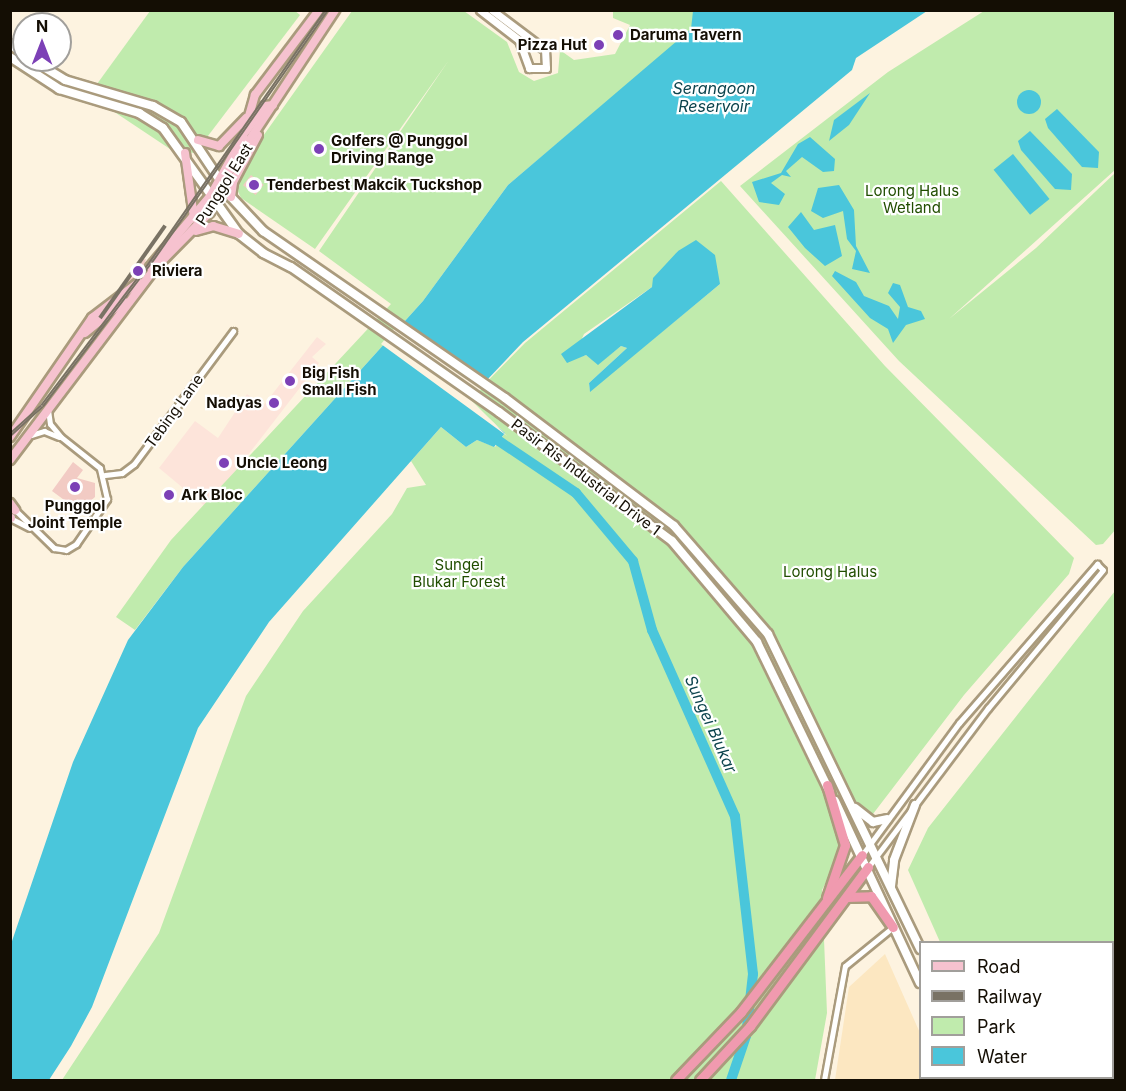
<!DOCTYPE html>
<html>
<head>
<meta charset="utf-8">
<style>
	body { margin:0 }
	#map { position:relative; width:1126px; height:1091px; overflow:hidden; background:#fdf3e0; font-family:Inter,sans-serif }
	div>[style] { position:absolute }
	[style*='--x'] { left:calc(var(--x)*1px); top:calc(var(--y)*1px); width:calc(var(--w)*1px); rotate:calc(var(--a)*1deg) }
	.commercial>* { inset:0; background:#fde4da }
	.built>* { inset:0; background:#fce7c1 }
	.green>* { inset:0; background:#c0ebad }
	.water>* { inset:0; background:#4ac6db; transform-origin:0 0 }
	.round { border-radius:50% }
	.pier>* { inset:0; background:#fdf3e0 }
	.river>* { height:10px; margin:-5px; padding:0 5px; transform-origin:5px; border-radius:5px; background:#4ac6db }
	.building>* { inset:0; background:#f2cbc4; transform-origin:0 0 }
	.roads { filter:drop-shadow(2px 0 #aa9b7d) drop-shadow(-2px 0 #aa9b7d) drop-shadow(0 2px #aa9b7d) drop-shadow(0 -2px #aa9b7d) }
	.minor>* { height:5px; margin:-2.5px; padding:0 2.5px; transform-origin:2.5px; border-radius:2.5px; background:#fff }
	.tertiary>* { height:7px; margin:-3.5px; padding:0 3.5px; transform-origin:3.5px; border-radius:3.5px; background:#fff }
	.secondary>* { height:8px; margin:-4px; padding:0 4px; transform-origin:4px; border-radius:4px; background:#fff }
	.primary>* { height:8px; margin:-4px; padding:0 4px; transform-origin:4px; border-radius:4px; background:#f6c2cf }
	.motorway>* { height:9px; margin:-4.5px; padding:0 4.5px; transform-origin:4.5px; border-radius:4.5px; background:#f09aaf }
	.rail>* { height:4px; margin-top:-2px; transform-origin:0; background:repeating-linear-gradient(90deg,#fff 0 4.5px,#797264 0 9px); box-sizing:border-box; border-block:2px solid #797264 }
	.dots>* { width:16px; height:16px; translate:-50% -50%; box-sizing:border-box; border:3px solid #fff; border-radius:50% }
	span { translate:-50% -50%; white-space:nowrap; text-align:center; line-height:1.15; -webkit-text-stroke:4.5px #fff; paint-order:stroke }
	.poi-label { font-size:15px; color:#140e04; font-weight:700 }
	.left { translate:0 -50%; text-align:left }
	.right { translate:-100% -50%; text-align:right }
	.street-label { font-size:15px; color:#140e04 }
	.park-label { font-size:15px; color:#214e00 }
	.water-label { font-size:16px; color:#0c444d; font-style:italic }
	.frame { position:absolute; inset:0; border:12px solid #140e04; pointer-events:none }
	.legend { position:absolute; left:919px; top:941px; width:195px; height:138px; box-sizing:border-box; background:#fff; border:2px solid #a19f9b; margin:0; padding:8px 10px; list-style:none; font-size:18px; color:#140e04 }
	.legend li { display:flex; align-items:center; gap:12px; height:30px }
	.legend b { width:30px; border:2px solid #a19f9b }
	.north { position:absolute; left:12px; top:12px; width:60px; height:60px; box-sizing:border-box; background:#fff; border:2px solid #a19f9b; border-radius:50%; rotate:0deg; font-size:16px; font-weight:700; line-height:24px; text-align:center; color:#140e04 }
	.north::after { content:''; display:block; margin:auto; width:21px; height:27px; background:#7c40b6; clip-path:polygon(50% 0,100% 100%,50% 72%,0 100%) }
</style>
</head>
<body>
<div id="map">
	<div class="commercial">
		<div style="clip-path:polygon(317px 337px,326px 344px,312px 357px,319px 363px,207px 508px,159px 468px,195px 421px,218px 438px,247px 394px,263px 406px)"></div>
	</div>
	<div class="built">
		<div style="clip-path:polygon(885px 954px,920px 1033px,920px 1078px,942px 1080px,835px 1080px,849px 987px)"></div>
	</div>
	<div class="green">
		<div style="clip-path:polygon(294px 10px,300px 15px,195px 153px,173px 151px,89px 95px,150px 11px)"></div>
		<div style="clip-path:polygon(352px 11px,464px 11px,507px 42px,519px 72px,534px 81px,558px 73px,560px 50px,574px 60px,615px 54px,630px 25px,613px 18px,613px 11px,714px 11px,508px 185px,423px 301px,183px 567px,135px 630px,116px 617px,171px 540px,391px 304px,319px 251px,449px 60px,315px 249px,241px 198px,235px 185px,236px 174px)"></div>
		<div style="clip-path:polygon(984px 11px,1115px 11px,1115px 170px,949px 319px,1036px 248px,1115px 173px,1116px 529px,1103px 544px,1096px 545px,899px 361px,740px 186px,888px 72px)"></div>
		<div style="clip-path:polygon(evenodd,721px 181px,885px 366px,1074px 558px,1069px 574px,964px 695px,837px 861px,822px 890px,827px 1013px,815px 1080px,62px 1080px,159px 933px,246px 696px,303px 611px,392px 514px,407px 488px,426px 485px,411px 461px,441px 427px,466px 447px,477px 440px,495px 447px,505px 433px,469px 400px,525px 343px,721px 181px,678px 251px,720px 284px,590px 391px,589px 383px,627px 348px,621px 346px,598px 364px,586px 355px,573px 359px,584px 334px,652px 287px,678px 251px)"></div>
		<div style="clip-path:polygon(1115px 591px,1115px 1080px,1002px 1080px,1112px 1078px,1112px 942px,940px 942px,908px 870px,928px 828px)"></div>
	</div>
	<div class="water">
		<div style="clip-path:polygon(693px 11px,927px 11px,856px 58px,852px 70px,523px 342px,467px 401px,505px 433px,494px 447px,477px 440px,466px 447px,441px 427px,269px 622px,198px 728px,92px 1007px,71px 1046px,49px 1080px,11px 1080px,11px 944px,73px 762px,128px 640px,183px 567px,423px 301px,508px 185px,691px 29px)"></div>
		<div class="round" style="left:1017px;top:90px;width:24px;height:24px"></div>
		<div style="clip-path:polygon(870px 93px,849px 125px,829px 141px,834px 120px)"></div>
		<div style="clip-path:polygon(1057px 109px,1099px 152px,1098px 168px,1082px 167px,1048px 128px,1045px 119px)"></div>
		<div style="clip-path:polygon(1030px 131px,1072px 174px,1071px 190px,1055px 189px,1021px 150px,1018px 141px)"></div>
		<div style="clip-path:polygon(810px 137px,835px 159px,834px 171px,823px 172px,802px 157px,786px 171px,791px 177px,782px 175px,771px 183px,785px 194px,779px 205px,759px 202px,752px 182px,781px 173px,798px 144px)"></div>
		<div style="left:1013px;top:154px;width:58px;height:25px;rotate:51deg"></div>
		<div style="clip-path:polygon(839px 185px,854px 210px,856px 246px,870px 273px,852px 269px,856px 251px,847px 239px,843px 211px,823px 218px,811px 211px,818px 188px)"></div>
		<div style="clip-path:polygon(801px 212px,814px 230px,835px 225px,842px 256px,825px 266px,805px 248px,788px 227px)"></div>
		<div style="clip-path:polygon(696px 240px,715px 255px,720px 284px,590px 392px,589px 383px,627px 348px,621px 346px,598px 365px,586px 355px,567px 363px,561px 354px,652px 287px,653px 278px,678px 251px)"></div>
		<div style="clip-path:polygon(835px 271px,856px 282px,864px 296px,889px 306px,898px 319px,900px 307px,888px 293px,893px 283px,900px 285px,908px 307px,921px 311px,925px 319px,906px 325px,893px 343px,888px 329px,870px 318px,832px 276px)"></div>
	</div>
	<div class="pier">
		<div style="clip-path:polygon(400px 322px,487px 383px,471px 400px,507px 436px,381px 344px)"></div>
	</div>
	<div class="river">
		<div style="--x:499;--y:441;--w:93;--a:34"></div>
		<div style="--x:576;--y:493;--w:89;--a:50"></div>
		<div style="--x:633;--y:561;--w:72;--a:74.6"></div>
		<div style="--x:652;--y:630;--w:204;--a:66"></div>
		<div style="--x:735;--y:816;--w:159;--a:83.5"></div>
		<div style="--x:753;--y:974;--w:62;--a:96.4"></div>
		<div style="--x:746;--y:1036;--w:46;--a:108.8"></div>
	</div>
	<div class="building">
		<div style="left:251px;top:175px;width:16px;height:13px;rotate:38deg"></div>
		<div style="clip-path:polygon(146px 259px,141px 276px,127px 283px,138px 261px)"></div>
		<div style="clip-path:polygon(73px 462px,83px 470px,77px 478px,95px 483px,95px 497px,79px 511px,52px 491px)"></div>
	</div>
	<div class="roads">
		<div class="minor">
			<div style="--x:31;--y:435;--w:14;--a:-17"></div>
			<div style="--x:44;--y:431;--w:16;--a:22"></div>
			<div style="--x:105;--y:475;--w:17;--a:-7"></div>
			<div style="--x:122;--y:473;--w:15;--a:-37"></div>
			<div style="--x:134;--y:464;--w:166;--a:-53.3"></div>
			<div style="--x:14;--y:509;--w:56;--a:44.3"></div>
			<div style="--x:54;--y:548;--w:12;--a:9"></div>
			<div style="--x:66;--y:550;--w:12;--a:-31"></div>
			<div style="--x:76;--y:544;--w:55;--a:-55.4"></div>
			<div style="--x:107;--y:499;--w:32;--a:-103"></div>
			<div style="--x:100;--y:468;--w:50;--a:-141.5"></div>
			<div style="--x:61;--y:437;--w:17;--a:-130"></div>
			<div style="--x:50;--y:424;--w:14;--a:-98"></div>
			<div style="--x:10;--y:518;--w:22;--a:27"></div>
			<div style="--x:862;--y:855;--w:164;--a:-53.7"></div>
			<div style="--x:959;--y:723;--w:211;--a:-49"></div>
			<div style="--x:1097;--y:564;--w:8;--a:45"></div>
			<div style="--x:1103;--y:570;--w:180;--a:129.8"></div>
			<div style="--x:988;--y:708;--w:199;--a:127"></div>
			<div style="--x:824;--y:1080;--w:116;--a:-79.6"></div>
			<div style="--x:845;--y:966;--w:62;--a:-39.1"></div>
		</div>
		<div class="tertiary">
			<div style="--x:480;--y:10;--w:49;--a:37.6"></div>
			<div style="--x:519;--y:40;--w:30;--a:70"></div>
			<div style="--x:529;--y:68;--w:17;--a:0"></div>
			<div style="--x:546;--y:68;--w:18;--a:-93"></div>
			<div style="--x:545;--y:50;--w:66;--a:-143"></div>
		</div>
		<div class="secondary">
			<div style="--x:10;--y:44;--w:17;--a:36"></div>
			<div style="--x:10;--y:57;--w:59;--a:33.1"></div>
			<div style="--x:59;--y:89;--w:84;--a:16.7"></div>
			<div style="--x:139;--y:113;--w:28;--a:32"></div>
			<div style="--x:163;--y:128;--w:130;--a:54.4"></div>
			<div style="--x:239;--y:234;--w:31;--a:38"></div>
			<div style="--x:263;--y:253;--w:31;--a:27"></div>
			<div style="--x:291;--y:267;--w:254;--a:34.9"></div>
			<div style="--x:499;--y:412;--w:216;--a:36.7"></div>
			<div style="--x:672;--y:541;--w:132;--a:49.9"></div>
			<div style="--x:757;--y:642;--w:165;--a:64.1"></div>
			<div style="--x:32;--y:60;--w:39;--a:31"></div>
			<div style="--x:65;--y:80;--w:92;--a:16.5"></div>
			<div style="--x:153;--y:106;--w:32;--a:30"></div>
			<div style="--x:181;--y:122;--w:90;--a:56.3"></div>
			<div style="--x:231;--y:197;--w:47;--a:46.7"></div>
			<div style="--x:263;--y:231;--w:294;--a:34.6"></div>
			<div style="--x:505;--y:398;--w:212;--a:37.1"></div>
			<div style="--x:674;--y:526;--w:143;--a:49"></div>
			<div style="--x:768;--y:634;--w:350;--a:64.2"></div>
			<div style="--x:835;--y:801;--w:201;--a:65"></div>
			<div style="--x:855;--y:808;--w:23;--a:38"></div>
			<div style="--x:873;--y:822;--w:14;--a:-12"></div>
			<div style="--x:891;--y:886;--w:26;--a:-83"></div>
			<div style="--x:894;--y:860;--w:59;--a:-69.1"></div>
			<div style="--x:967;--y:1078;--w:2;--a:63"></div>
			<div style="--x:985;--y:1078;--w:2;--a:63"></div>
		</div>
		<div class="primary">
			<div style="--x:246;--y:131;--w:31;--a:-53"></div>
			<div style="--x:265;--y:106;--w:8;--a:-7"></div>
			<div style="--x:198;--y:140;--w:22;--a:16"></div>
			<div style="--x:219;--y:146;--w:39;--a:-46"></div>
			<div style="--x:185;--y:153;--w:66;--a:82.1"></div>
			<div style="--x:231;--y:197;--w:15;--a:-82"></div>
			<div style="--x:233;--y:182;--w:53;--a:-62"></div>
			<div style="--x:196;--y:231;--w:18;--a:-16"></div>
			<div style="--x:213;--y:226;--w:27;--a:17"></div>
			<div style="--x:150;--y:267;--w:94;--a:-49.7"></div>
			<div style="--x:211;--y:195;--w:66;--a:-61.1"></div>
			<div style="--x:243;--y:137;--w:44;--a:-74.1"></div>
			<div style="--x:255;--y:95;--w:106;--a:-53"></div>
			<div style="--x:85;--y:333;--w:50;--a:-39.4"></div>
			<div style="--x:10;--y:437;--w:145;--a:-55.4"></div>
			<div style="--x:92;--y:318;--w:59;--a:-37.5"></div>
			<div style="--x:10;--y:460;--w:241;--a:-52.9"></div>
			<div style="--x:155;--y:268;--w:78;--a:-45.5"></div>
			<div style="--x:210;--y:212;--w:45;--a:-65.1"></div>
			<div style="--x:229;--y:171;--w:193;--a:-56.6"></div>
			<div style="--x:10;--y:503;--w:9;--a:54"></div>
			<div style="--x:10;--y:518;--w:1;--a:0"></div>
		</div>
		<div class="motorway">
			<div style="--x:827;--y:785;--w:63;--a:73.3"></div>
			<div style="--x:845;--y:845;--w:56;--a:108.8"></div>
			<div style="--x:847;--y:897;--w:24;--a:-2"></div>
			<div style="--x:871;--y:896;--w:38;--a:55"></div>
			<div style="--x:676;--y:1080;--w:94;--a:-46.3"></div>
			<div style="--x:741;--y:1012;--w:198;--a:-52.4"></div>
			<div style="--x:700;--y:1080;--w:74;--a:-47.2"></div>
			<div style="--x:750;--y:1026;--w:198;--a:-53.4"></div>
		</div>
	</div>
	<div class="rail">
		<div style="--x:100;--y:318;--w:113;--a:-54.8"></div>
		<div style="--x:10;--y:435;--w:43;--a:-42.2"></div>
		<div style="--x:42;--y:406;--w:181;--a:-52.9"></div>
		<div style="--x:151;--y:262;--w:307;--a:-55.1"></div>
	</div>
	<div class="dots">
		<div style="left:618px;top:35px;background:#7c40b6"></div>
		<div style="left:599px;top:45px;background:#7c40b6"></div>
		<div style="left:319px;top:149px;background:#7c40b6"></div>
		<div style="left:254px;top:185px;background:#7c40b6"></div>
		<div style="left:138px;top:271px;background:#7c40b6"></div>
		<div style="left:290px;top:381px;background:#7c40b6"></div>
		<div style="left:274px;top:403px;background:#7c40b6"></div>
		<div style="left:224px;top:463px;background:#7c40b6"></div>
		<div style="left:75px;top:487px;background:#7c40b6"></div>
		<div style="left:169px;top:495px;background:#7c40b6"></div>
	</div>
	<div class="poi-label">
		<span class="left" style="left:630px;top:35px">Daruma Tavern</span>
		<span class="right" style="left:587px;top:45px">Pizza Hut</span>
		<span class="left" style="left:331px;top:149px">Golfers @ Punggol<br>Driving Range</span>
		<span class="left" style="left:266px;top:185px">Tenderbest Makcik Tuckshop</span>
		<span class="left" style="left:152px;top:271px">Riviera</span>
		<span class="left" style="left:302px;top:381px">Big Fish<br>Small Fish</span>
		<span class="right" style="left:262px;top:403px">Nadyas</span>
		<span class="left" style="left:236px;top:463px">Uncle Leong</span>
		<span class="left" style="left:181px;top:495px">Ark Bloc</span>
		<span style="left:75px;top:514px">Punggol<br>Joint Temple</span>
	</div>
	<div class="street-label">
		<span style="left:224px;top:184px;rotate:-58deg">Punggol East</span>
		<span style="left:174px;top:411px;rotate:-54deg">Tebing Lane</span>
		<span style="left:586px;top:477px;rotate:37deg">Pasir Ris Industrial Drive 1</span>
	</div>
	<div class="park-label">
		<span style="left:912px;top:199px">Lorong Halus<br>Wetland</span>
		<span style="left:459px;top:573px">Sungei<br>Blukar Forest</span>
		<span style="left:830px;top:572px">Lorong Halus</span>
	</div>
	<div class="water-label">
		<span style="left:714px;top:97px">Serangoon<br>Reservoir</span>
		<span style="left:711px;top:724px;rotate:66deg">Sungei Blukar</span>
	</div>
	<div class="frame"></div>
	<ul class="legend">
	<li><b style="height:8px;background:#f6c2cf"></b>Road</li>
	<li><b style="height:8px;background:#797264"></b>Railway</li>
	<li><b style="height:16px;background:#c0ebad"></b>Park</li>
	<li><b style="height:16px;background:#4ac6db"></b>Water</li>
	</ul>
	<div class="north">N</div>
</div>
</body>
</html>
